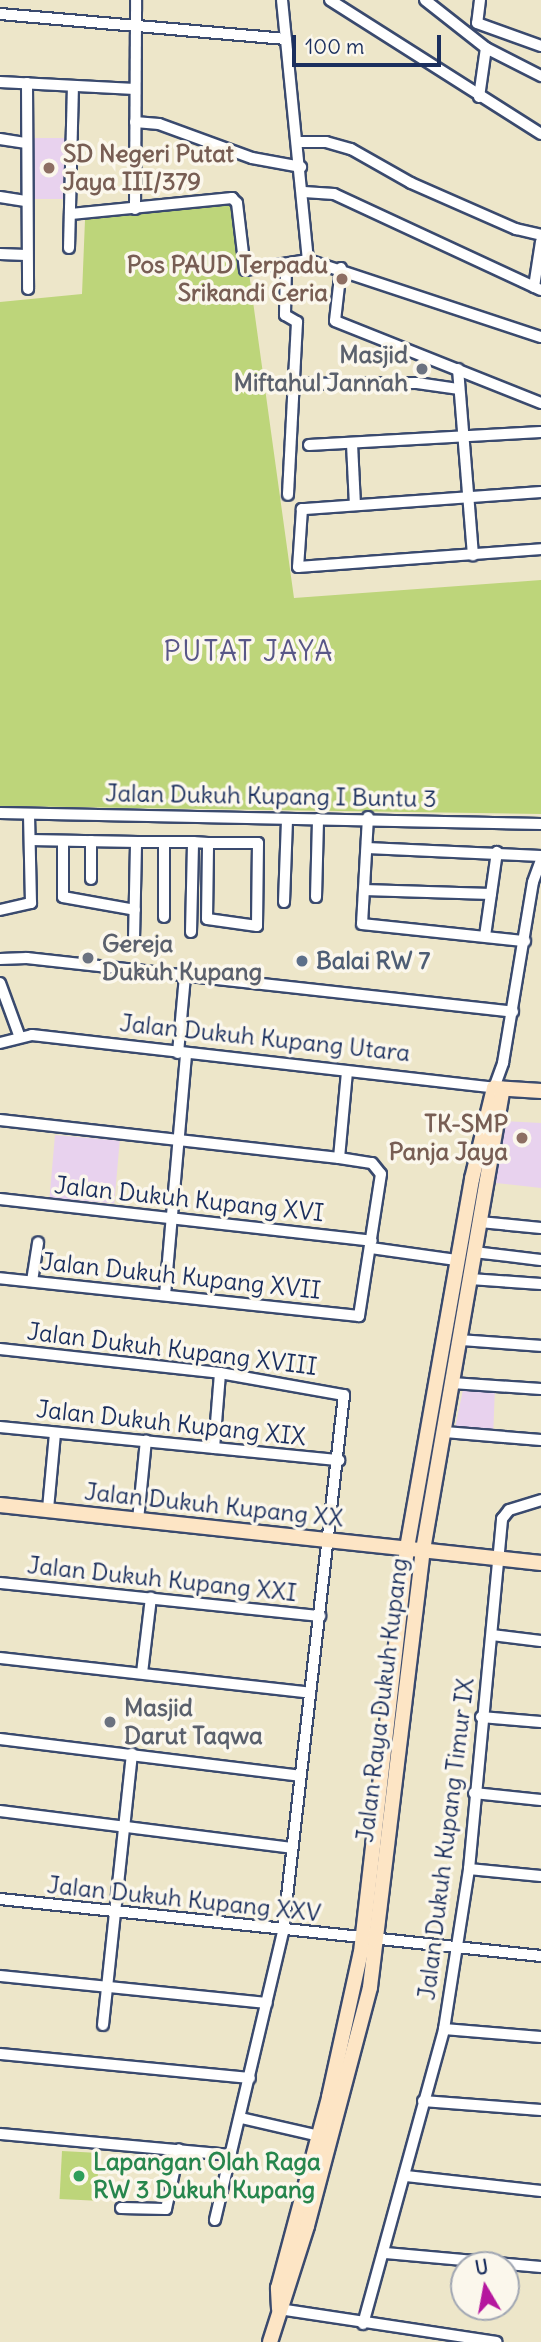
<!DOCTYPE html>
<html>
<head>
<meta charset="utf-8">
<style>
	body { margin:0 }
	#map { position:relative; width:541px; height:2342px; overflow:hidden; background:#ede6c9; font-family:Delius,sans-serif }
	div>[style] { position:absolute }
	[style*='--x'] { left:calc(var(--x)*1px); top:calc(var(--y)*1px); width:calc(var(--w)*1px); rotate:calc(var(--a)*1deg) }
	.built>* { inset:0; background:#e8d2ee; transform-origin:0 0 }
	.green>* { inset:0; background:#bdd57a; transform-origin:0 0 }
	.roads { filter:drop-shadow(2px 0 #3a4a6e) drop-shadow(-2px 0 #3a4a6e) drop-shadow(0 2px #3a4a6e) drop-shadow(0 -2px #3a4a6e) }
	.street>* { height:10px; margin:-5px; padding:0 5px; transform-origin:5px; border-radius:5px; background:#fff }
	.secondary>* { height:14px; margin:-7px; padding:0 7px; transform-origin:7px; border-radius:7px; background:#fde5c5 }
	.dots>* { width:19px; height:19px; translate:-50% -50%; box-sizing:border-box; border:4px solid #fbf7ec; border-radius:50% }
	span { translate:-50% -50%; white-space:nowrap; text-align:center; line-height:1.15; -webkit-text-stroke:7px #fbf7ec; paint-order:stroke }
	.education-label { font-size:24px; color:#785e54; font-weight:700 }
	.left { translate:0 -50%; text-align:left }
	.right { translate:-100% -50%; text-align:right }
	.worship-label { font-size:24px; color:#5b616d; font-weight:700 }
	.street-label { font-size:24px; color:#1b2f5e }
	.service-label { font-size:24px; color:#4e5e75; font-weight:700 }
	.leisure-label { font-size:24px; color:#27864d; font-weight:700 }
	.quarter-label { font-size:28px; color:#585688; letter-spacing:2px }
	.north { position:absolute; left:450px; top:2251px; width:70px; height:70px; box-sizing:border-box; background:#fbf7ec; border:2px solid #a1a7b3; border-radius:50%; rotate:350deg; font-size:19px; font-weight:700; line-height:28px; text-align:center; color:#1b2f5e }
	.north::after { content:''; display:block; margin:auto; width:24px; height:32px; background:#b5179e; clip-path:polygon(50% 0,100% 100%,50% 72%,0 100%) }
	.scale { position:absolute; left:292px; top:35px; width:149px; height:32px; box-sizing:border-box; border:4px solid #1b2f5e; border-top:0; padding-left:9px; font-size:21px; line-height:24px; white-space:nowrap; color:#1b2f5e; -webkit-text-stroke:5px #fbf7ec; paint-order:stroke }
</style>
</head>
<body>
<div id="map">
	<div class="built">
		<div style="left:27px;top:138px;width:44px;height:61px"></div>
		<div style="clip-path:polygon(505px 1121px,541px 1123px,541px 1188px,496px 1183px)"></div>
		<div style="left:55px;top:1135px;width:65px;height:63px;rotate:5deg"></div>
		<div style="clip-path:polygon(464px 1385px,495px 1387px,493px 1438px,454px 1433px)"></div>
	</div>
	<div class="green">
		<div style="clip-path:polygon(238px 193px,294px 598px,541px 580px,541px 814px,0 806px,0 302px,82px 294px,85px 220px)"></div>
		<div style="left:62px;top:2151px;width:37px;height:48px;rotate:3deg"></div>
	</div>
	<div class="roads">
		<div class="street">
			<div style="--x:282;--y:0;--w:261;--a:84.3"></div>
			<div style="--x:330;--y:0;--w:250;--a:32.4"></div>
			<div style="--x:425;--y:0;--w:78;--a:38.2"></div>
			<div style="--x:480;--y:0;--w:23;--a:97"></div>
			<div style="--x:477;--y:23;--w:68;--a:19.8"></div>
			<div style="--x:0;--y:14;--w:287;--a:5"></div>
			<div style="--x:0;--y:82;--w:135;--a:3"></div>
			<div style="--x:27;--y:83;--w:206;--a:89.7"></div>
			<div style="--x:479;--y:97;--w:49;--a:-81.9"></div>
			<div style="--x:486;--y:48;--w:62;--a:27"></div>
			<div style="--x:135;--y:122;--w:24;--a:5"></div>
			<div style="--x:159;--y:124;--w:99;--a:20.1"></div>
			<div style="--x:252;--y:158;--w:50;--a:10.4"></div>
			<div style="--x:0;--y:139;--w:25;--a:9"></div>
			<div style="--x:299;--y:142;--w:27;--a:0"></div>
			<div style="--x:326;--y:142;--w:26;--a:16"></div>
			<div style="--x:351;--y:149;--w:69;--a:29.5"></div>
			<div style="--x:411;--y:183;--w:115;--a:23.7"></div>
			<div style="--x:516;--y:229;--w:26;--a:13"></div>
			<div style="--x:304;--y:192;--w:30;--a:4"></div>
			<div style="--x:334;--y:194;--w:228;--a:24.9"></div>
			<div style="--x:0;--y:197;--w:24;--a:9"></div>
			<div style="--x:135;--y:209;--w:209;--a:-89.7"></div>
			<div style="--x:71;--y:214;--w:162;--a:-5.7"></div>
			<div style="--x:232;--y:198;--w:7;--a:45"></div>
			<div style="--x:237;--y:203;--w:67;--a:83.2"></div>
			<div style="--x:245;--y:270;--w:64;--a:-9"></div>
			<div style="--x:69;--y:248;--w:162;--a:-88.6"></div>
			<div style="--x:0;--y:254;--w:26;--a:2"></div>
			<div style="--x:308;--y:260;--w:245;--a:18.3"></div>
			<div style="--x:286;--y:266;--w:49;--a:91.2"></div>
			<div style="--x:285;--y:315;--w:14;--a:30"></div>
			<div style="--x:297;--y:322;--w:173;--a:93"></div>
			<div style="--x:341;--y:268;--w:53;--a:96.5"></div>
			<div style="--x:335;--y:321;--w:222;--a:21.7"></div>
			<div style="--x:534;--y:287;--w:46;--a:-81.2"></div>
			<div style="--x:458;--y:369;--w:187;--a:85.4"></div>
			<div style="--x:291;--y:384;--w:126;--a:-0.5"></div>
			<div style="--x:417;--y:383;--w:41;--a:8.3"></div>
			<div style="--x:352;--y:444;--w:61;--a:87.2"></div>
			<div style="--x:309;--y:445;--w:232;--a:-3.2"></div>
			<div style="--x:541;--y:492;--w:240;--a:175.9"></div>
			<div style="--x:302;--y:509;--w:58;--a:93.9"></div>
			<div style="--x:298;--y:567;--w:244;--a:-4.2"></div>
			<div style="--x:0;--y:813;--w:541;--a:1.16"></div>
			<div style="--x:368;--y:817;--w:107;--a:93.2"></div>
			<div style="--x:362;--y:924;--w:164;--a:6"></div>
			<div style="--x:30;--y:840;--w:108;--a:1.1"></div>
			<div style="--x:138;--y:842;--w:55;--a:0"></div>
			<div style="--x:193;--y:842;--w:15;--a:4"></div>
			<div style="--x:208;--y:843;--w:50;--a:0"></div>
			<div style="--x:258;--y:843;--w:83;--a:90.7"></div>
			<div style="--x:257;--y:926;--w:50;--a:-172"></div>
			<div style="--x:207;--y:919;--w:76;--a:-89.2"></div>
			<div style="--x:63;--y:841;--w:56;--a:90"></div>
			<div style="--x:63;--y:897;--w:73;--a:10.2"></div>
			<div style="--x:367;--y:848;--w:174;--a:2.6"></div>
			<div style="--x:91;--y:879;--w:38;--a:-90"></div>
			<div style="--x:364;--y:890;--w:127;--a:1.8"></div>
			<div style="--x:316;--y:897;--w:78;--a:-88.5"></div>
			<div style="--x:284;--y:902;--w:83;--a:-87.9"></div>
			<div style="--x:0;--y:910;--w:32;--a:-13"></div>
			<div style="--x:31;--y:903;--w:89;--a:-91.3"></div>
			<div style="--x:164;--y:917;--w:75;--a:-90"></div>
			<div style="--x:191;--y:932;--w:90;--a:-88.7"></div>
			<div style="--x:485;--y:936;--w:85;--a:-81.9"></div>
			<div style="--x:134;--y:940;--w:98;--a:-88.8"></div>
			<div style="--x:0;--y:959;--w:27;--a:-2"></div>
			<div style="--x:27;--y:958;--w:489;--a:6.3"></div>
			<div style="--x:0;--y:983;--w:55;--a:69.9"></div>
			<div style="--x:0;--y:1043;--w:33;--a:-14"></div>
			<div style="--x:32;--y:1035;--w:465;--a:6.5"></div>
			<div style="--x:494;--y:1088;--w:27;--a:-70"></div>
			<div style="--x:503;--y:1063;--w:183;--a:-80.6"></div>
			<div style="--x:533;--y:882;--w:23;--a:-70"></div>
			<div style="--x:178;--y:1053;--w:77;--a:-84.8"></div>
			<div style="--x:0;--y:1120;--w:341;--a:6.4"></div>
			<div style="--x:339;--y:1158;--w:33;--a:9"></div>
			<div style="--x:372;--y:1163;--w:14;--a:51"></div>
			<div style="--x:381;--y:1174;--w:144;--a:98.8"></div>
			<div style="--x:359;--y:1316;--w:361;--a:-174"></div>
			<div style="--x:339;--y:1158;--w:87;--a:-84.7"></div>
			<div style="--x:0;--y:1199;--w:374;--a:6.4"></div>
			<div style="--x:480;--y:1222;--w:61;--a:5.6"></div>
			<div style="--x:371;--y:1248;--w:86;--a:8"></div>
			<div style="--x:474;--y:1252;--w:67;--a:6.8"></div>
			<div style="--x:470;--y:1279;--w:71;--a:4"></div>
			<div style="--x:32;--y:1281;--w:39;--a:-81"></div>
			<div style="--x:165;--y:1295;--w:242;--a:-85"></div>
			<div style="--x:460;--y:1340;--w:81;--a:4.2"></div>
			<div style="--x:0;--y:1349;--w:221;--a:6.2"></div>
			<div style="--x:220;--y:1373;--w:126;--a:10.1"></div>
			<div style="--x:344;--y:1395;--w:540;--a:96.48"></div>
			<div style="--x:283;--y:1932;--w:296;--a:103.3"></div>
			<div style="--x:452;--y:1383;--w:89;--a:3.9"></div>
			<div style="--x:0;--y:1427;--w:341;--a:5.6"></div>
			<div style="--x:445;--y:1432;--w:96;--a:4.8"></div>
			<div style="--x:214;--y:1448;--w:75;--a:-85.4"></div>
			<div style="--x:48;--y:1509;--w:76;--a:-84.7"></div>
			<div style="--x:138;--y:1520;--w:80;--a:-84.3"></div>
			<div style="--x:0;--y:1583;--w:322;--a:5.9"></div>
			<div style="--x:492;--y:1635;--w:49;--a:7"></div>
			<div style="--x:0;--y:1658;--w:312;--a:6.4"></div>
			<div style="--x:142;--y:1673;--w:76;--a:-83.2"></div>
			<div style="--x:481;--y:1717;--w:60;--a:4.8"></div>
			<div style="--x:0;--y:1739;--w:302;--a:7"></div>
			<div style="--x:474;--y:1793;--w:67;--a:6"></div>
			<div style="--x:0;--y:1811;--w:294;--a:7.2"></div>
			<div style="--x:469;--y:1869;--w:72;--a:5.6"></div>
			<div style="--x:0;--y:1899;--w:544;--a:6.01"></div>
			<div style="--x:0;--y:1976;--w:268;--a:5.8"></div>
			<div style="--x:103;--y:2025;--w:273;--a:-83.9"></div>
			<div style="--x:444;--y:2029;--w:97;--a:4.7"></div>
			<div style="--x:0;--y:2054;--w:251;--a:5.5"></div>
			<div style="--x:423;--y:2101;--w:118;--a:4.4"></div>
			<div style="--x:241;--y:2118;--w:80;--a:13"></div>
			<div style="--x:0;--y:2134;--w:232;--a:5.2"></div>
			<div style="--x:406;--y:2176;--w:136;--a:6.3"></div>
			<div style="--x:121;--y:2208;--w:45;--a:1.3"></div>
			<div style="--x:166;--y:2209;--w:61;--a:-77.8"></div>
			<div style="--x:385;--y:2253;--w:157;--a:5.1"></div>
			<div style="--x:279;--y:2309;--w:220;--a:8.6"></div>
			<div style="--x:363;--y:2324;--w:306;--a:-74.6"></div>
			<div style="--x:444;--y:2029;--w:162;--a:-81.1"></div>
			<div style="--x:469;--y:1869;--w:352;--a:-84.6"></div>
			<div style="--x:502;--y:1519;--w:11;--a:-52"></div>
			<div style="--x:509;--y:1510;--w:34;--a:-17"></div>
		</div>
		<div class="secondary">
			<div style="--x:0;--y:1505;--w:544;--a:6.12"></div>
			<div style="--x:279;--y:2309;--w:21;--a:-93"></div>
			<div style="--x:278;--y:2288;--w:198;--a:-75"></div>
			<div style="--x:329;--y:2097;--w:148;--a:-77.6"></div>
			<div style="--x:361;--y:1952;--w:407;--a:-83.5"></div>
			<div style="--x:407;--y:1548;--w:375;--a:-80"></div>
			<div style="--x:472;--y:1179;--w:94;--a:-76.4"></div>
			<div style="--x:494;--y:1088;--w:47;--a:3.7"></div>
			<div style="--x:270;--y:2342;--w:122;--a:-72.3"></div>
			<div style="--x:307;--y:2226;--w:247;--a:-75.2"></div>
			<div style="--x:370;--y:1987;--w:440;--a:-83.1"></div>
			<div style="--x:423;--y:1550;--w:468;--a:-80.2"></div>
		</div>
	</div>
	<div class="dots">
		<div style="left:49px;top:168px;background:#8d6e63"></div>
		<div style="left:342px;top:279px;background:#8d6e63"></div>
		<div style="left:422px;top:369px;background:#6b7280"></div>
		<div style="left:88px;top:958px;background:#6b7280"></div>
		<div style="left:302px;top:961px;background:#5c6f8a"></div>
		<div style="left:522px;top:1138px;background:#8d6e63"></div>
		<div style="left:110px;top:1722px;background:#6b7280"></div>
		<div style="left:79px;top:2176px;background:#2e9e5b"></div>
	</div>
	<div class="education-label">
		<span class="left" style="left:63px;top:168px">SD Negeri Putat<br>Jaya III/379</span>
		<span class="right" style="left:328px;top:279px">Pos PAUD Terpadu<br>Srikandi Ceria</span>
		<span class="right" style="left:508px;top:1138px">TK-SMP<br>Panja Jaya</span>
	</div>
	<div class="worship-label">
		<span class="right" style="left:408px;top:369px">Masjid<br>Miftahul Jannah</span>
		<span class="left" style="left:102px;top:958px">Gereja<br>Dukuh Kupang</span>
		<span class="left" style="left:124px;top:1722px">Masjid<br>Darut Taqwa</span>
	</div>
	<div class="street-label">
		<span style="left:271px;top:796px;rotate:1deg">Jalan Dukuh Kupang I Buntu 3</span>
		<span style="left:265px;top:1038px;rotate:6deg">Jalan Dukuh Kupang Utara</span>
		<span style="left:189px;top:1199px;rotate:6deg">Jalan Dukuh Kupang XVI</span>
		<span style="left:181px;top:1276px;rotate:6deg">Jalan Dukuh Kupang XVII</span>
		<span style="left:172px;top:1349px;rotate:7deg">Jalan Dukuh Kupang XVIII</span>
		<span style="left:171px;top:1423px;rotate:6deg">Jalan Dukuh Kupang XIX</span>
		<span style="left:214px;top:1505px;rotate:6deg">Jalan Dukuh Kupang XX</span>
		<span style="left:162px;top:1579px;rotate:6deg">Jalan Dukuh Kupang XXI</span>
		<span style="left:382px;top:1700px;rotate:-83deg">Jalan Raya Dukuh Kupang</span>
		<span style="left:446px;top:1839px;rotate:-83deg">Jalan Dukuh Kupang Timur IX</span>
		<span style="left:184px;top:1899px;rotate:6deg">Jalan Dukuh Kupang XXV</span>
	</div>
	<div class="service-label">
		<span class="left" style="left:316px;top:961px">Balai RW 7</span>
	</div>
	<div class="leisure-label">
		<span class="left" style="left:93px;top:2176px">Lapangan Olah Raga<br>RW 3 Dukuh Kupang</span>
	</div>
	<div class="quarter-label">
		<span style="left:249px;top:651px">PUTAT JAYA</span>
	</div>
	<div class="north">U</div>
	<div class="scale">100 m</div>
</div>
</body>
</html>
